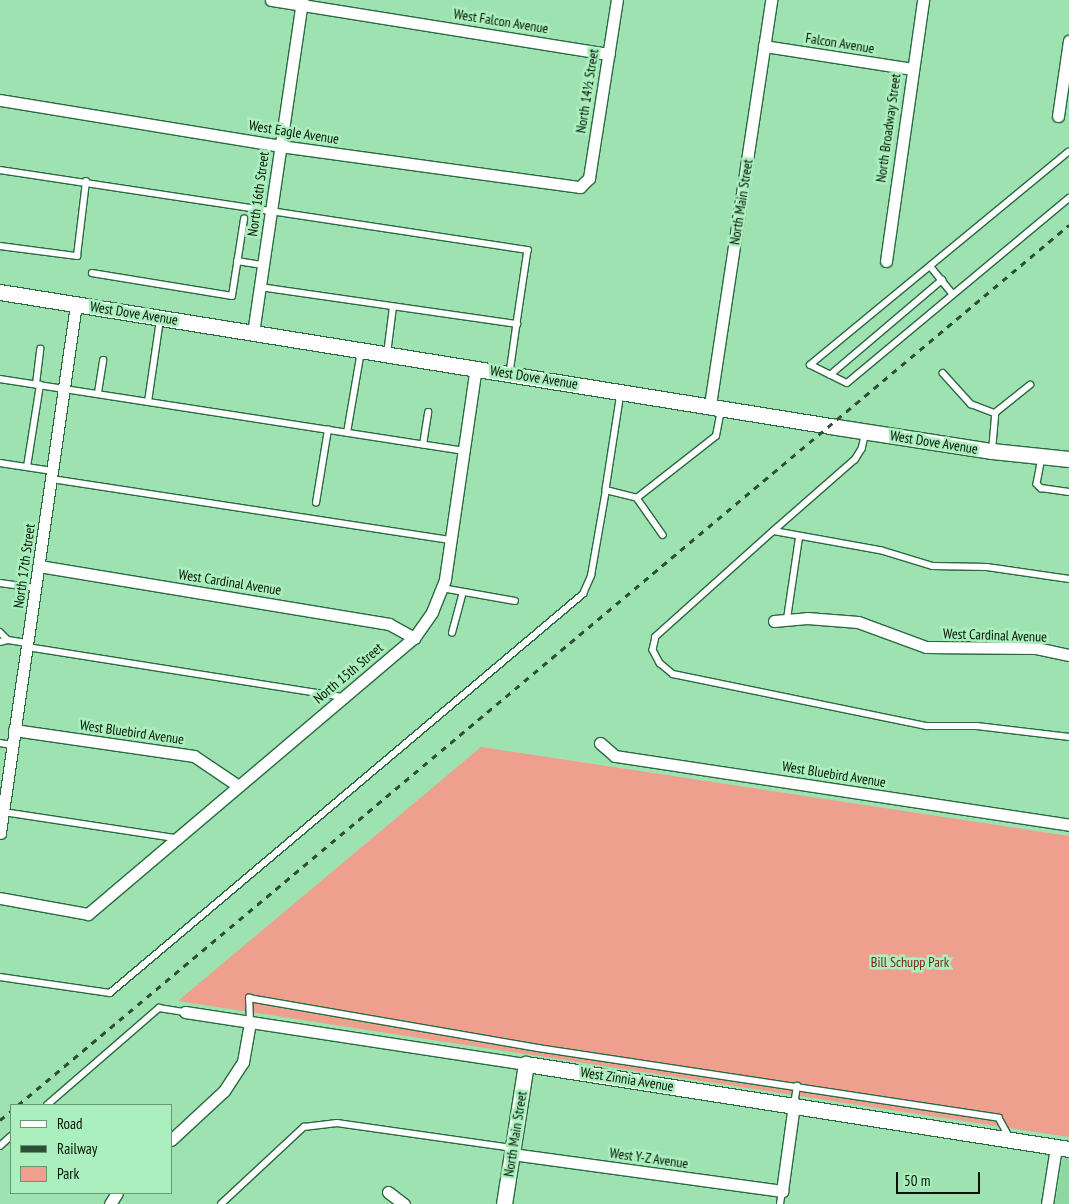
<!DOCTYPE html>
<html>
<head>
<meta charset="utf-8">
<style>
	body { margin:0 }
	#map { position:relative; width:1069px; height:1204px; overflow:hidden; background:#9fe2b1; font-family:"PT Sans Narrow",sans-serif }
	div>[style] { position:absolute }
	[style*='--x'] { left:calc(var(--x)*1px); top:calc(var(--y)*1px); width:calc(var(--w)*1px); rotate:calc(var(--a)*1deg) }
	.built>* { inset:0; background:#8dd7a3 }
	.green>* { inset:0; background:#ef9f8e }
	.roads { filter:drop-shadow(1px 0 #296a41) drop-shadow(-1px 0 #296a41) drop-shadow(0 1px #296a41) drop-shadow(0 -1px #296a41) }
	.lane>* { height:5.5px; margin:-2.75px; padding:0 2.75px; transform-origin:2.75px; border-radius:2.75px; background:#fff }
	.street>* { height:11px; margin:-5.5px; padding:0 5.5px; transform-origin:5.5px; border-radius:5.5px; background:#fff }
	.secondary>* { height:15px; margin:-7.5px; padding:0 7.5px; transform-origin:7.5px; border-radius:7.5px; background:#fff }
	.rail>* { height:3px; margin-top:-1.5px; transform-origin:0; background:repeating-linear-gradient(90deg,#2e4e36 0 6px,transparent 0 12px) }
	span { translate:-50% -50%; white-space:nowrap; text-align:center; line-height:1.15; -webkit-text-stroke:5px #acefbe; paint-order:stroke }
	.street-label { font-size:14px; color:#001203 }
	.park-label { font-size:14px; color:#792616 }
	.legend { position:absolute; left:10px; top:1104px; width:162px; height:90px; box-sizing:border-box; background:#acefbe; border:1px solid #679773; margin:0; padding:6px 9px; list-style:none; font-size:15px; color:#001203 }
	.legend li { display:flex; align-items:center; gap:10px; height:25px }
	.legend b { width:25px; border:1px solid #679773 }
	.scale { position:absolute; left:896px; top:1172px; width:84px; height:22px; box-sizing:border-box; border:2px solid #001203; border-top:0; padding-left:6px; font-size:15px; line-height:18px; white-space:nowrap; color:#001203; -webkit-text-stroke:4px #acefbe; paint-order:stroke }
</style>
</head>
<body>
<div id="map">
	<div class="built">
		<div style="clip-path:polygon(1063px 1157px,1069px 1158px,1069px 1204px,1055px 1204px)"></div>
	</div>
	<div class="green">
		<div style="clip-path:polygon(481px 747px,1069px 836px,1069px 1137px,178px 1001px)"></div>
	</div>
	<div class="roads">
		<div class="lane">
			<div style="--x:1069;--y:152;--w:335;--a:140.5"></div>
			<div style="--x:811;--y:365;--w:40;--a:26.6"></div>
			<div style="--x:847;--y:383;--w:289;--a:-39.8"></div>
			<div style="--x:0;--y:170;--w:534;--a:8.62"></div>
			<div style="--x:528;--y:250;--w:75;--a:98.5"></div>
			<div style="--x:0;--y:246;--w:78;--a:7.4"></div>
			<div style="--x:77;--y:256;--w:75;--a:-83.1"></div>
			<div style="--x:237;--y:261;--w:26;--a:9"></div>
			<div style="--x:931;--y:267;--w:35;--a:51"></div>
			<div style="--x:92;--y:273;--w:142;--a:9.3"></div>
			<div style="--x:232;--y:296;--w:78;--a:-81.1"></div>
			<div style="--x:260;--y:287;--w:260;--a:8.2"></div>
			<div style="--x:517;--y:324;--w:49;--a:98.1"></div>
			<div style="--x:387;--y:354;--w:47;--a:-82.7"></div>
			<div style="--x:943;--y:373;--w:42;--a:47.9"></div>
			<div style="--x:971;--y:404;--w:26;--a:21"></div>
			<div style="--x:995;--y:413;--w:45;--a:-38.7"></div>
			<div style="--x:830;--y:375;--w:147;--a:-40.3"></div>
			<div style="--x:0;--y:379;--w:470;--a:8.8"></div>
			<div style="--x:36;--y:384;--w:35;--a:-83"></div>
			<div style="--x:98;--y:393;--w:33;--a:-81"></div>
			<div style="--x:621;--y:393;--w:98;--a:98.8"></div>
			<div style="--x:606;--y:490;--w:32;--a:14"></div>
			<div style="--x:637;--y:498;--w:100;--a:-38.1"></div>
			<div style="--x:716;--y:436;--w:26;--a:-79"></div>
			<div style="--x:148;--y:402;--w:83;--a:-81.7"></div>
			<div style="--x:866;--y:432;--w:17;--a:103"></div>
			<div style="--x:862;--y:449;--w:13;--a:122"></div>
			<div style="--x:855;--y:460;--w:108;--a:138.8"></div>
			<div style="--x:774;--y:531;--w:108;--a:10.2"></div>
			<div style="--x:880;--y:550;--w:55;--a:16.8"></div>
			<div style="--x:933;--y:566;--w:54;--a:1.1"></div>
			<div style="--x:987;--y:567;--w:83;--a:8.3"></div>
			<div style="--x:347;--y:433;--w:83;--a:-80.3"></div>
			<div style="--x:423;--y:445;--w:33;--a:-81"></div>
			<div style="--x:992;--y:451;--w:38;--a:-85"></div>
			<div style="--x:1042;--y:458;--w:26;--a:101"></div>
			<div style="--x:1037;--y:484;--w:6;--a:45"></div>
			<div style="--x:1041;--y:488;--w:28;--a:8"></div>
			<div style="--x:0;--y:463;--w:53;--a:8.7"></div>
			<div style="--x:27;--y:467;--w:83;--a:-81"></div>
			<div style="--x:52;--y:479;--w:404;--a:8.7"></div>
			<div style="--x:637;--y:498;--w:45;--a:54.9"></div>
			<div style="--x:316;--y:503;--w:74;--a:-80.7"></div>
			<div style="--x:774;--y:531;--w:159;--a:138.1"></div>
			<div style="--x:656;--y:637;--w:13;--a:103"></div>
			<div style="--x:653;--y:650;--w:15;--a:62"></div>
			<div style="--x:660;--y:663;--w:17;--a:40"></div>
			<div style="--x:673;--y:674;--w:259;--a:11.6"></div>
			<div style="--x:927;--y:726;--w:50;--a:0"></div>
			<div style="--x:977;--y:726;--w:93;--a:6.8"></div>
			<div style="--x:0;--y:583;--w:36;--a:8"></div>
			<div style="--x:442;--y:588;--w:74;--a:10.1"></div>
			<div style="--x:787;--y:619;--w:82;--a:-81.6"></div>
			<div style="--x:0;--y:632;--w:11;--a:45"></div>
			<div style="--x:452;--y:633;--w:42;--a:-75"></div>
			<div style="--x:0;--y:642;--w:8;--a:-14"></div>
			<div style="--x:8;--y:640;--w:19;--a:9"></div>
			<div style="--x:27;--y:647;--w:319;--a:9"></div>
			<div style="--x:0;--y:743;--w:12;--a:9"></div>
			<div style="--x:3;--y:812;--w:174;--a:8.6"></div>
			<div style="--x:0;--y:977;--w:111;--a:8.3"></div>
			<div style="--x:110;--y:993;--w:619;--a:-40.15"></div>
			<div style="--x:583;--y:594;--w:20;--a:-66"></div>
			<div style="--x:591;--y:576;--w:87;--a:-80.1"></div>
			<div style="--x:250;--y:1023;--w:25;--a:-92"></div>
			<div style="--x:249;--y:998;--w:293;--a:9.8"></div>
			<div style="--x:538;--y:1048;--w:466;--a:8.6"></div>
			<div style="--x:999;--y:1118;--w:23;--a:61"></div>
			<div style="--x:47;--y:1105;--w:148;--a:-40.9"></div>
			<div style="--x:159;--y:1008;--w:26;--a:9"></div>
			<div style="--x:794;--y:1105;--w:19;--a:-81"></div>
			<div style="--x:0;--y:1146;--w:15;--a:-42"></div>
			<div style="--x:221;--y:1204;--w:113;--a:-42.9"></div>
			<div style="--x:304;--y:1127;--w:33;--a:-7"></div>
			<div style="--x:337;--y:1123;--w:178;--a:8.1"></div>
			<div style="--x:780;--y:1204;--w:13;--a:-81"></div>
		</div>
		<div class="street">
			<div style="--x:271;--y:0;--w:342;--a:9.1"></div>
			<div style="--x:764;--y:46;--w:150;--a:8.8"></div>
			<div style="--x:0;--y:100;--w:284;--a:9.3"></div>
			<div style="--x:280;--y:146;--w:303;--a:7.8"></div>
			<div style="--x:580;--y:187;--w:13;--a:-45"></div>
			<div style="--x:589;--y:178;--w:180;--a:-81.1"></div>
			<div style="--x:1058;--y:116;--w:76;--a:-81.7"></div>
			<div style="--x:886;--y:261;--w:264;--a:-81.9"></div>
			<div style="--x:253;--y:333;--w:337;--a:-81.6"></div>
			<div style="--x:710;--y:405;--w:410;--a:-81.4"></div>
			<div style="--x:39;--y:566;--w:355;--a:9.4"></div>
			<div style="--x:389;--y:624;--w:29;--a:29"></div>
			<div style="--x:774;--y:621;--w:33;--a:-5"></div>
			<div style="--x:807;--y:618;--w:51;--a:4.5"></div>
			<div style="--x:858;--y:622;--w:72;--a:20.2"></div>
			<div style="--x:926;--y:647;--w:110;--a:0.5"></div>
			<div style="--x:1036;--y:648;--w:34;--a:12"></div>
			<div style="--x:14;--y:730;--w:182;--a:8.2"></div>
			<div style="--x:194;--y:756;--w:52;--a:34"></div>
			<div style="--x:600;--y:743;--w:20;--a:41"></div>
			<div style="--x:615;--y:756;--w:459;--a:8.6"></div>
			<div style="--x:0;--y:833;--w:534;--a:-81.82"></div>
			<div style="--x:0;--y:898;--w:89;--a:10.3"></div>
			<div style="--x:88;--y:914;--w:427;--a:-40.3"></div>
			<div style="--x:414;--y:638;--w:32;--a:-55"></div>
			<div style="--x:432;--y:612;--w:35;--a:-68"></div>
			<div style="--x:445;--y:579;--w:214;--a:-81.7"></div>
			<div style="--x:185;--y:1012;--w:345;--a:8.7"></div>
			<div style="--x:171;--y:1140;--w:72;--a:-42.8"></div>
			<div style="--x:224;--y:1091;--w:35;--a:-57"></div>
			<div style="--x:243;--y:1062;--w:39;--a:-80"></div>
			<div style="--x:512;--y:1154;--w:273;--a:7.8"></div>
			<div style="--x:782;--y:1191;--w:87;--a:-82.1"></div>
			<div style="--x:388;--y:1192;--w:20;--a:37"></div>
			<div style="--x:110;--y:1204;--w:13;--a:-58"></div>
			<div style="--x:1047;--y:1204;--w:58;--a:-81"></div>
		</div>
		<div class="secondary">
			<div style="--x:0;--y:292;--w:841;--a:9.17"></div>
			<div style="--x:830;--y:426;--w:164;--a:8.8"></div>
			<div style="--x:992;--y:451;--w:77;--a:5.9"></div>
			<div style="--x:504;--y:1204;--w:142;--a:-81.1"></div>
			<div style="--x:526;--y:1064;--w:550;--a:8.9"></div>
		</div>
	</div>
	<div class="rail">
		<div style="--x:18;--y:1105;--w:1371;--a:-39.94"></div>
		<div style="--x:0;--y:1120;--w:14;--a:-39"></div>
	</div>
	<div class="street-label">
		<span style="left:501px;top:21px;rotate:9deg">West Falcon Avenue</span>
		<span style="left:840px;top:43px;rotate:9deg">Falcon Avenue</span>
		<span style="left:587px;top:91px;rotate:-81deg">North 14½ Street</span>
		<span style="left:888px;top:128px;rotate:-82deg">North Broadway Street</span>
		<span style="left:294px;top:132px;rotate:9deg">West Eagle Avenue</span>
		<span style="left:258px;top:194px;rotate:-82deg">North 16th Street</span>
		<span style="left:741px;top:202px;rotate:-81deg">North Main Street</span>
		<span style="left:134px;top:313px;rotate:9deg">West Dove Avenue</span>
		<span style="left:534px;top:377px;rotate:9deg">West Dove Avenue</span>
		<span style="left:934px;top:442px;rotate:9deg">West Dove Avenue</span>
		<span style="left:24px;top:566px;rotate:-82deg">North 17th Street</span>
		<span style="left:230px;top:582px;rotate:9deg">West Cardinal Avenue</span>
		<span style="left:995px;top:635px;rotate:2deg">West Cardinal Avenue</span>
		<span style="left:348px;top:673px;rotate:-40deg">North 15th Street</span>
		<span style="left:132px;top:732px;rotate:8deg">West Bluebird Avenue</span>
		<span style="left:834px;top:774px;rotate:9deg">West Bluebird Avenue</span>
		<span style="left:627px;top:1079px;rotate:9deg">West Zinnia Avenue</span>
		<span style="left:515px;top:1134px;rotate:-81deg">North Main Street</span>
		<span style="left:649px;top:1158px;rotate:8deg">West Y-Z Avenue</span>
	</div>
	<div class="park-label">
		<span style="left:910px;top:962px">Bill Schupp Park</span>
	</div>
	<ul class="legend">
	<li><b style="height:6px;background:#fff"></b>Road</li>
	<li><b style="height:6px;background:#2e4e36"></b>Railway</li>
	<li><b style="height:14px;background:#ef9f8e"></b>Park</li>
	</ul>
	<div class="scale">50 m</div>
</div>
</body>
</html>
